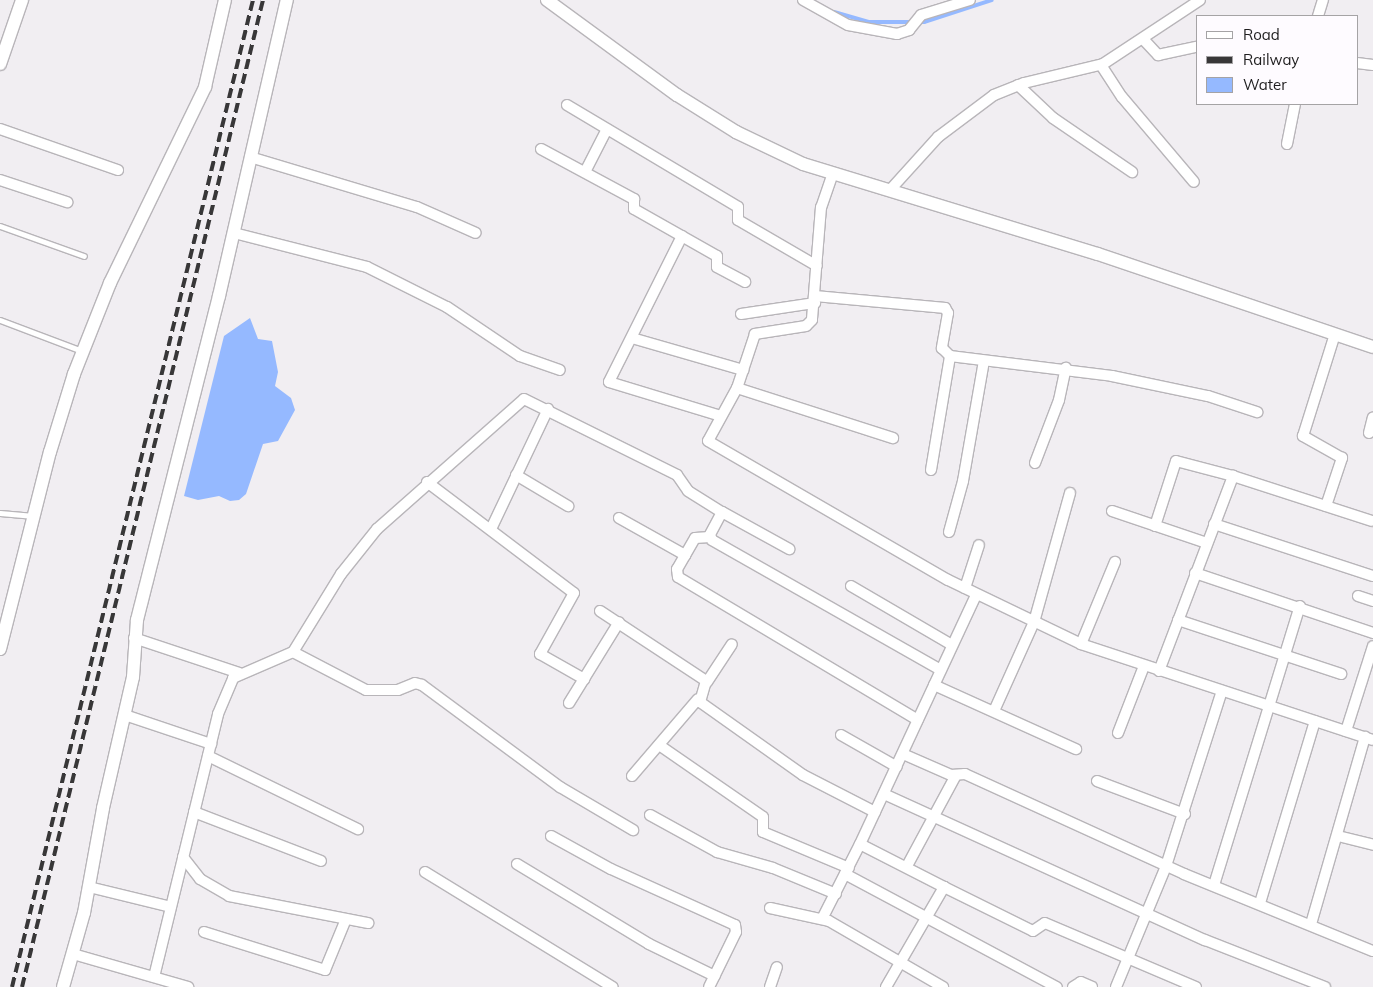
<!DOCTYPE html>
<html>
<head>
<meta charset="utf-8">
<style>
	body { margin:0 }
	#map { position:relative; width:1373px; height:987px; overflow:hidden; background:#f1eef2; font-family:Mulish,sans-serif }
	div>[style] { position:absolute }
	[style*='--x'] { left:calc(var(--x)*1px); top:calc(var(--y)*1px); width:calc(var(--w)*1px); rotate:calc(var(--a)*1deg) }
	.water>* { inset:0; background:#95b9ff }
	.stream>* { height:4px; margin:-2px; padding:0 2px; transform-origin:2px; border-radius:2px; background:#95b9ff }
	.roads { filter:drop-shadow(1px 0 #b8b5b9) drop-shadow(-1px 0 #b8b5b9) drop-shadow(0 1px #b8b5b9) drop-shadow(0 -1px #b8b5b9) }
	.service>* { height:5px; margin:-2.5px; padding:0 2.5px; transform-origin:2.5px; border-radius:2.5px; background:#fff }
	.minor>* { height:10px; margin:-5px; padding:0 5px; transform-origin:5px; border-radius:5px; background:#fff }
	.tertiary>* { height:12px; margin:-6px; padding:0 6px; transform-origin:6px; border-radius:6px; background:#fff }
	.rail>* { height:4px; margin-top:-2px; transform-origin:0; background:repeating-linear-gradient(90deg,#383738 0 10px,transparent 0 15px) }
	span { translate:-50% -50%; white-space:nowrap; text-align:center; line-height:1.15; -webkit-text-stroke:4px #fefbff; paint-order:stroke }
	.legend { position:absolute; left:1196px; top:15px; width:162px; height:90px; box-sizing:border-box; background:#fefbff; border:1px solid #a5a3a5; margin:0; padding:6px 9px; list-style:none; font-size:15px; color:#1f1e1f }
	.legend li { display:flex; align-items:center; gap:10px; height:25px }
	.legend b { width:25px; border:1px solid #a5a3a5 }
</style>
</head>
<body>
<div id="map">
	<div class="water">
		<div style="clip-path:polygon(250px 318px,258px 339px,272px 341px,278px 372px,275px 386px,291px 398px,295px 410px,278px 441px,263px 444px,246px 494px,239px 500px,230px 501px,219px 496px,198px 500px,184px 496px,224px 336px)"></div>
	</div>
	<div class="stream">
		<div style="--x:834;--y:12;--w:36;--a:16"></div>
		<div style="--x:869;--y:22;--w:55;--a:0"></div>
		<div style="--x:924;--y:22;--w:71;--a:-17.9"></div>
	</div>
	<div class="roads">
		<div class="service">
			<div style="--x:0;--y:226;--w:89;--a:19.7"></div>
			<div style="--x:0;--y:320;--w:88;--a:20.7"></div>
			<div style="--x:0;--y:513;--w:34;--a:5"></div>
		</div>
		<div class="minor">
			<div style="--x:803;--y:0;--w:51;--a:29.1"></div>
			<div style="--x:848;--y:25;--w:50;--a:10.4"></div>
			<div style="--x:897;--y:34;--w:13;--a:-18"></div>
			<div style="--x:909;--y:30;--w:19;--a:-51"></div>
			<div style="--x:921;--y:15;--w:51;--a:-17"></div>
			<div style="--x:1318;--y:16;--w:17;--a:-73"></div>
			<div style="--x:1144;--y:40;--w:21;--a:47"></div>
			<div style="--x:1158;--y:55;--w:40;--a:-12"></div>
			<div style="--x:1357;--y:63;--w:16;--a:7"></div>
			<div style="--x:1101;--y:65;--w:38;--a:57"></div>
			<div style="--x:1122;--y:97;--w:111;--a:49.7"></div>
			<div style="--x:1018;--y:85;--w:48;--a:43.3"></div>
			<div style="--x:1053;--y:118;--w:96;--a:34.4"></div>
			<div style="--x:567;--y:105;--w:199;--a:30.8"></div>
			<div style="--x:738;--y:207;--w:13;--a:90"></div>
			<div style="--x:738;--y:220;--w:91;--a:30.2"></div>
			<div style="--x:0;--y:129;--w:125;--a:19.2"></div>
			<div style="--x:1287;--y:144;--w:41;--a:-78.7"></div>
			<div style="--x:541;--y:149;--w:106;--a:28.3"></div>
			<div style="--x:634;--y:199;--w:10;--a:90"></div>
			<div style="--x:634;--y:209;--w:95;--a:29.5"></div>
			<div style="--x:717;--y:256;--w:11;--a:90"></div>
			<div style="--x:717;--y:267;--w:32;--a:28"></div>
			<div style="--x:250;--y:157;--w:174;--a:16.7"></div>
			<div style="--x:417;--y:207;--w:64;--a:23.8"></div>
			<div style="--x:585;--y:172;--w:48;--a:-62.9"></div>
			<div style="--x:833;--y:173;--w:36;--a:109"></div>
			<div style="--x:821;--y:207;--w:113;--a:94.6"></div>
			<div style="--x:812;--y:320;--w:8;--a:135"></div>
			<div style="--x:806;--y:326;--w:52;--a:171.1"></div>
			<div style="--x:755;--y:334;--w:57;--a:108.4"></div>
			<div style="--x:737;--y:388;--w:60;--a:118.7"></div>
			<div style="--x:708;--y:441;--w:277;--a:30.1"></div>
			<div style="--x:948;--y:580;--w:148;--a:25.7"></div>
			<div style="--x:1081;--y:644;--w:307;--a:18.2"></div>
			<div style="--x:0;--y:180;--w:71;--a:18.2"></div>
			<div style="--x:890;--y:190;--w:72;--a:-47.8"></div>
			<div style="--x:938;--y:137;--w:70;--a:-36.9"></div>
			<div style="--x:994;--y:95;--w:32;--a:-22"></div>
			<div style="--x:1024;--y:83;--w:81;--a:-13.5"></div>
			<div style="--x:1103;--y:64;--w:116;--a:-33.4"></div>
			<div style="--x:234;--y:233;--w:137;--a:14.3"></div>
			<div style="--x:367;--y:267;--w:89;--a:26.6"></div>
			<div style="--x:447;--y:307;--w:88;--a:33.9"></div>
			<div style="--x:520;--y:356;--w:42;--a:19.3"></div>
			<div style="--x:682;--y:236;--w:163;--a:116.6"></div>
			<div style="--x:609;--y:382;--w:117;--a:16.9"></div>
			<div style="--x:815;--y:296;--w:131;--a:5.3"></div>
			<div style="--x:945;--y:308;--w:6;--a:59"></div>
			<div style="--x:948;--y:313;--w:36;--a:100"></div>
			<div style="--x:942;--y:348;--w:11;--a:45"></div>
			<div style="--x:950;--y:356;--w:163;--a:7"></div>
			<div style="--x:1112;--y:376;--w:98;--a:11.8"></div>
			<div style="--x:1208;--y:396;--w:52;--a:18.1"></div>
			<div style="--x:741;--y:314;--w:75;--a:-8.5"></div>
			<div style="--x:632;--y:338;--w:116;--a:16.1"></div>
			<div style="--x:737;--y:388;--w:164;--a:17.8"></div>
			<div style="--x:1369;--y:433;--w:16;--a:-76"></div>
			<div style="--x:1035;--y:463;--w:67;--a:-69.1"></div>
			<div style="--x:1059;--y:400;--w:33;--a:-78"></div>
			<div style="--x:931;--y:470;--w:116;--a:-80.5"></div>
			<div style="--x:516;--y:475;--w:61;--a:30.8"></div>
			<div style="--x:427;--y:482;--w:184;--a:37.1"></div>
			<div style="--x:574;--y:593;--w:70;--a:119.1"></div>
			<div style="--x:540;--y:654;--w:51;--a:29.6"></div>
			<div style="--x:1326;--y:506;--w:51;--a:-71.6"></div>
			<div style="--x:1342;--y:458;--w:45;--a:-150.6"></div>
			<div style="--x:1303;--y:436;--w:107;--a:-72.6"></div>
			<div style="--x:1112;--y:511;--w:100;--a:18.6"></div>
			<div style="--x:722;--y:512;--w:77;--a:28.9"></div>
			<div style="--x:619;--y:518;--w:76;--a:29.3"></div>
			<div style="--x:1214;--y:524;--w:167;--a:18.1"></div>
			<div style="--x:1155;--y:526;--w:68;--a:-72.1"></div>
			<div style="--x:1176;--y:461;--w:59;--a:14.7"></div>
			<div style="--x:491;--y:529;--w:133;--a:-64.6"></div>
			<div style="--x:949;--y:532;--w:53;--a:-74.6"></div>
			<div style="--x:963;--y:481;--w:122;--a:-80.1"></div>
			<div style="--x:710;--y:537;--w:15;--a:176"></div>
			<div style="--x:695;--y:538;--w:36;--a:120"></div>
			<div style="--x:677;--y:569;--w:8;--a:83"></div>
			<div style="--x:678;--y:577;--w:279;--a:30.8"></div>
			<div style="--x:1195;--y:573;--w:188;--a:18.6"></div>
			<div style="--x:851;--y:586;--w:117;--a:30.3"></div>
			<div style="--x:965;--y:588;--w:45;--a:-72"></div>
			<div style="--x:1358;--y:596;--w:16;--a:18"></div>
			<div style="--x:600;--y:611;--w:127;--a:33.4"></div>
			<div style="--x:706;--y:681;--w:22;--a:106"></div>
			<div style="--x:700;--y:702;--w:126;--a:35.3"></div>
			<div style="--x:803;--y:775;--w:81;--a:27.2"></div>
			<div style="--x:1178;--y:620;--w:172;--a:18.3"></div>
			<div style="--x:134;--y:638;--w:111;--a:18.4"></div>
			<div style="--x:1081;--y:644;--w:89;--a:-67.5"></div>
			<div style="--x:293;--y:652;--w:82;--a:27.5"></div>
			<div style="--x:366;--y:690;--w:32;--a:0"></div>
			<div style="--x:398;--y:690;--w:18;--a:-22"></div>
			<div style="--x:415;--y:683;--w:7;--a:16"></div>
			<div style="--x:422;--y:685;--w:172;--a:36.5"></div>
			<div style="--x:560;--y:787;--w:85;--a:30.5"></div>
			<div style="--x:1159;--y:671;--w:209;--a:-69.2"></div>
			<div style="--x:1233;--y:476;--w:146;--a:17.9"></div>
			<div style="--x:707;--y:682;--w:45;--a:-56.7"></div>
			<div style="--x:934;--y:685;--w:156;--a:24.3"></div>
			<div style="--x:569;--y:703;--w:95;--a:-58.3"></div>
			<div style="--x:994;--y:711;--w:98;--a:-65.8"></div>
			<div style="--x:1034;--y:622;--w:134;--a:-74.4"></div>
			<div style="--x:125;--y:715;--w:91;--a:18.6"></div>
			<div style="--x:1346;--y:731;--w:89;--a:-72.4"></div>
			<div style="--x:1118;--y:733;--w:72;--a:-68.8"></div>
			<div style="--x:841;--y:735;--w:64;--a:29.7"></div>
			<div style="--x:659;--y:745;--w:126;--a:34.7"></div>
			<div style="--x:763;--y:817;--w:15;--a:90"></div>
			<div style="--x:763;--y:832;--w:93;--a:22.7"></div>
			<div style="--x:903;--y:754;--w:52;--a:23.6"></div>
			<div style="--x:951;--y:775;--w:14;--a:-4"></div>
			<div style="--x:965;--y:774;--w:241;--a:24.5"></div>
			<div style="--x:1184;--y:874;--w:204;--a:22.2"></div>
			<div style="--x:208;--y:756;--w:167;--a:26"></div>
			<div style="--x:632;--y:776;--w:101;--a:-49.4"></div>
			<div style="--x:1097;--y:781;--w:94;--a:20.6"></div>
			<div style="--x:884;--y:794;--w:353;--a:24.5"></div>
			<div style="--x:1205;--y:940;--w:129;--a:21.4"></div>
			<div style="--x:194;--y:812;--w:136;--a:21.1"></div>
			<div style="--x:650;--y:815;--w:77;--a:28.9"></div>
			<div style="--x:717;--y:852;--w:58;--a:15.9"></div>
			<div style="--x:773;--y:868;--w:68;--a:22.4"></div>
			<div style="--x:551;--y:836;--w:68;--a:28.8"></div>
			<div style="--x:611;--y:869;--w:136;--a:24.3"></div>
			<div style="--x:735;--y:925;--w:7;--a:82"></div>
			<div style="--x:736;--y:932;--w:61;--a:116.1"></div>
			<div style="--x:1338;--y:836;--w:36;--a:14"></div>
			<div style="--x:183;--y:857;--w:28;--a:52"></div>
			<div style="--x:200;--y:879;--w:34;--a:30"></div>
			<div style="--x:229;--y:896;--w:142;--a:11"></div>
			<div style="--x:517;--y:864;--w:154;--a:31.2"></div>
			<div style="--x:649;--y:944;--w:73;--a:25.9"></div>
			<div style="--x:907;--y:866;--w:103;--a:-61.7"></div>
			<div style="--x:425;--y:872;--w:220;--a:31.5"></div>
			<div style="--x:845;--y:874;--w:240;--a:28.1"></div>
			<div style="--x:1214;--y:885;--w:292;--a:-72.9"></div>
			<div style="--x:89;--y:887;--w:84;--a:13.7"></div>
			<div style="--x:944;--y:887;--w:99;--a:26.3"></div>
			<div style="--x:1033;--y:931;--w:14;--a:-34"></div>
			<div style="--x:1045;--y:923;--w:164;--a:23"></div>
			<div style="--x:1260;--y:903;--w:190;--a:-73.2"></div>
			<div style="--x:770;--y:908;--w:60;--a:12.4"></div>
			<div style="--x:829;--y:921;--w:132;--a:30.1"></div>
			<div style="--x:822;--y:919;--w:84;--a:-63.1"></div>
			<div style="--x:1311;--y:924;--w:195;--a:-73.9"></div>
			<div style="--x:204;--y:932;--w:127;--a:17.4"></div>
			<div style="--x:325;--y:970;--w:55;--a:-67.6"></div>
			<div style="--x:73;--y:954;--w:120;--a:16"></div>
			<div style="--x:154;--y:977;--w:271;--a:-76.3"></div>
			<div style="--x:218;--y:714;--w:39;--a:-67"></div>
			<div style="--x:233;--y:678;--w:65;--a:-23.4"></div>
			<div style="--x:293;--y:652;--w:92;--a:-58.4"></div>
			<div style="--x:341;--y:574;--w:58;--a:-51.3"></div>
			<div style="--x:377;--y:529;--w:196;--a:-41.5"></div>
			<div style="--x:524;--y:399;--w:171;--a:26.4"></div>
			<div style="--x:677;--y:475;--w:19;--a:55"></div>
			<div style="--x:688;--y:491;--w:40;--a:32"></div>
			<div style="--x:722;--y:512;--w:26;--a:118"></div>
			<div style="--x:710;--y:535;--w:5;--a:68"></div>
			<div style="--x:712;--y:540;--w:263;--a:29.6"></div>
			<div style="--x:770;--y:987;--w:21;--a:-71"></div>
			<div style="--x:886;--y:987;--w:116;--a:-59.9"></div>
			<div style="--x:944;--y:887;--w:94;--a:-152.9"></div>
			<div style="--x:860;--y:844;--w:275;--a:-65"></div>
			<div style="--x:1073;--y:987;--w:9;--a:-32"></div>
			<div style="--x:1081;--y:982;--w:12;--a:24"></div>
			<div style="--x:1116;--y:987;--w:131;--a:-67.5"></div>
			<div style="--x:1166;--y:866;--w:184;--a:-72.3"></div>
		</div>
		<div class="tertiary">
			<div style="--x:547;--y:0;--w:161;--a:36.2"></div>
			<div style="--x:677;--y:95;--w:70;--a:32.1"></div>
			<div style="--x:736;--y:132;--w:74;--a:25.5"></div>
			<div style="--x:803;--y:164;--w:308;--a:17"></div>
			<div style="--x:1098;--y:254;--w:290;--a:18.7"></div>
			<div style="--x:0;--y:64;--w:68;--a:-71"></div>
			<div style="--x:0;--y:649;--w:203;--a:-75.8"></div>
			<div style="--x:50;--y:452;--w:82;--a:-72.9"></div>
			<div style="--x:74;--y:374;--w:98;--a:-68.4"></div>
			<div style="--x:110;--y:283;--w:218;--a:-64.1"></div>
			<div style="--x:205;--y:87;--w:89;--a:-77.1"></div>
			<div style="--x:63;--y:987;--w:77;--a:-74.2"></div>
			<div style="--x:84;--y:913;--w:107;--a:-79.7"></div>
			<div style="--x:103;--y:808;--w:134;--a:-77.1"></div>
			<div style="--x:133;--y:677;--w:57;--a:-86"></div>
			<div style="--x:137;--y:620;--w:334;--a:-75.8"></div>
			<div style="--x:219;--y:296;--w:304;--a:-77.1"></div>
		</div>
	</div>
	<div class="rail">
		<div style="--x:12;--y:987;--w:1016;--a:-76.28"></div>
		<div style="--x:22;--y:987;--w:1016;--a:-76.28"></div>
	</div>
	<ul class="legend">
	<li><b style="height:6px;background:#fff"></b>Road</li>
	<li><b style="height:6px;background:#383738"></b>Railway</li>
	<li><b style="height:14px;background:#95b9ff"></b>Water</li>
	</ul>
</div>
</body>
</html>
